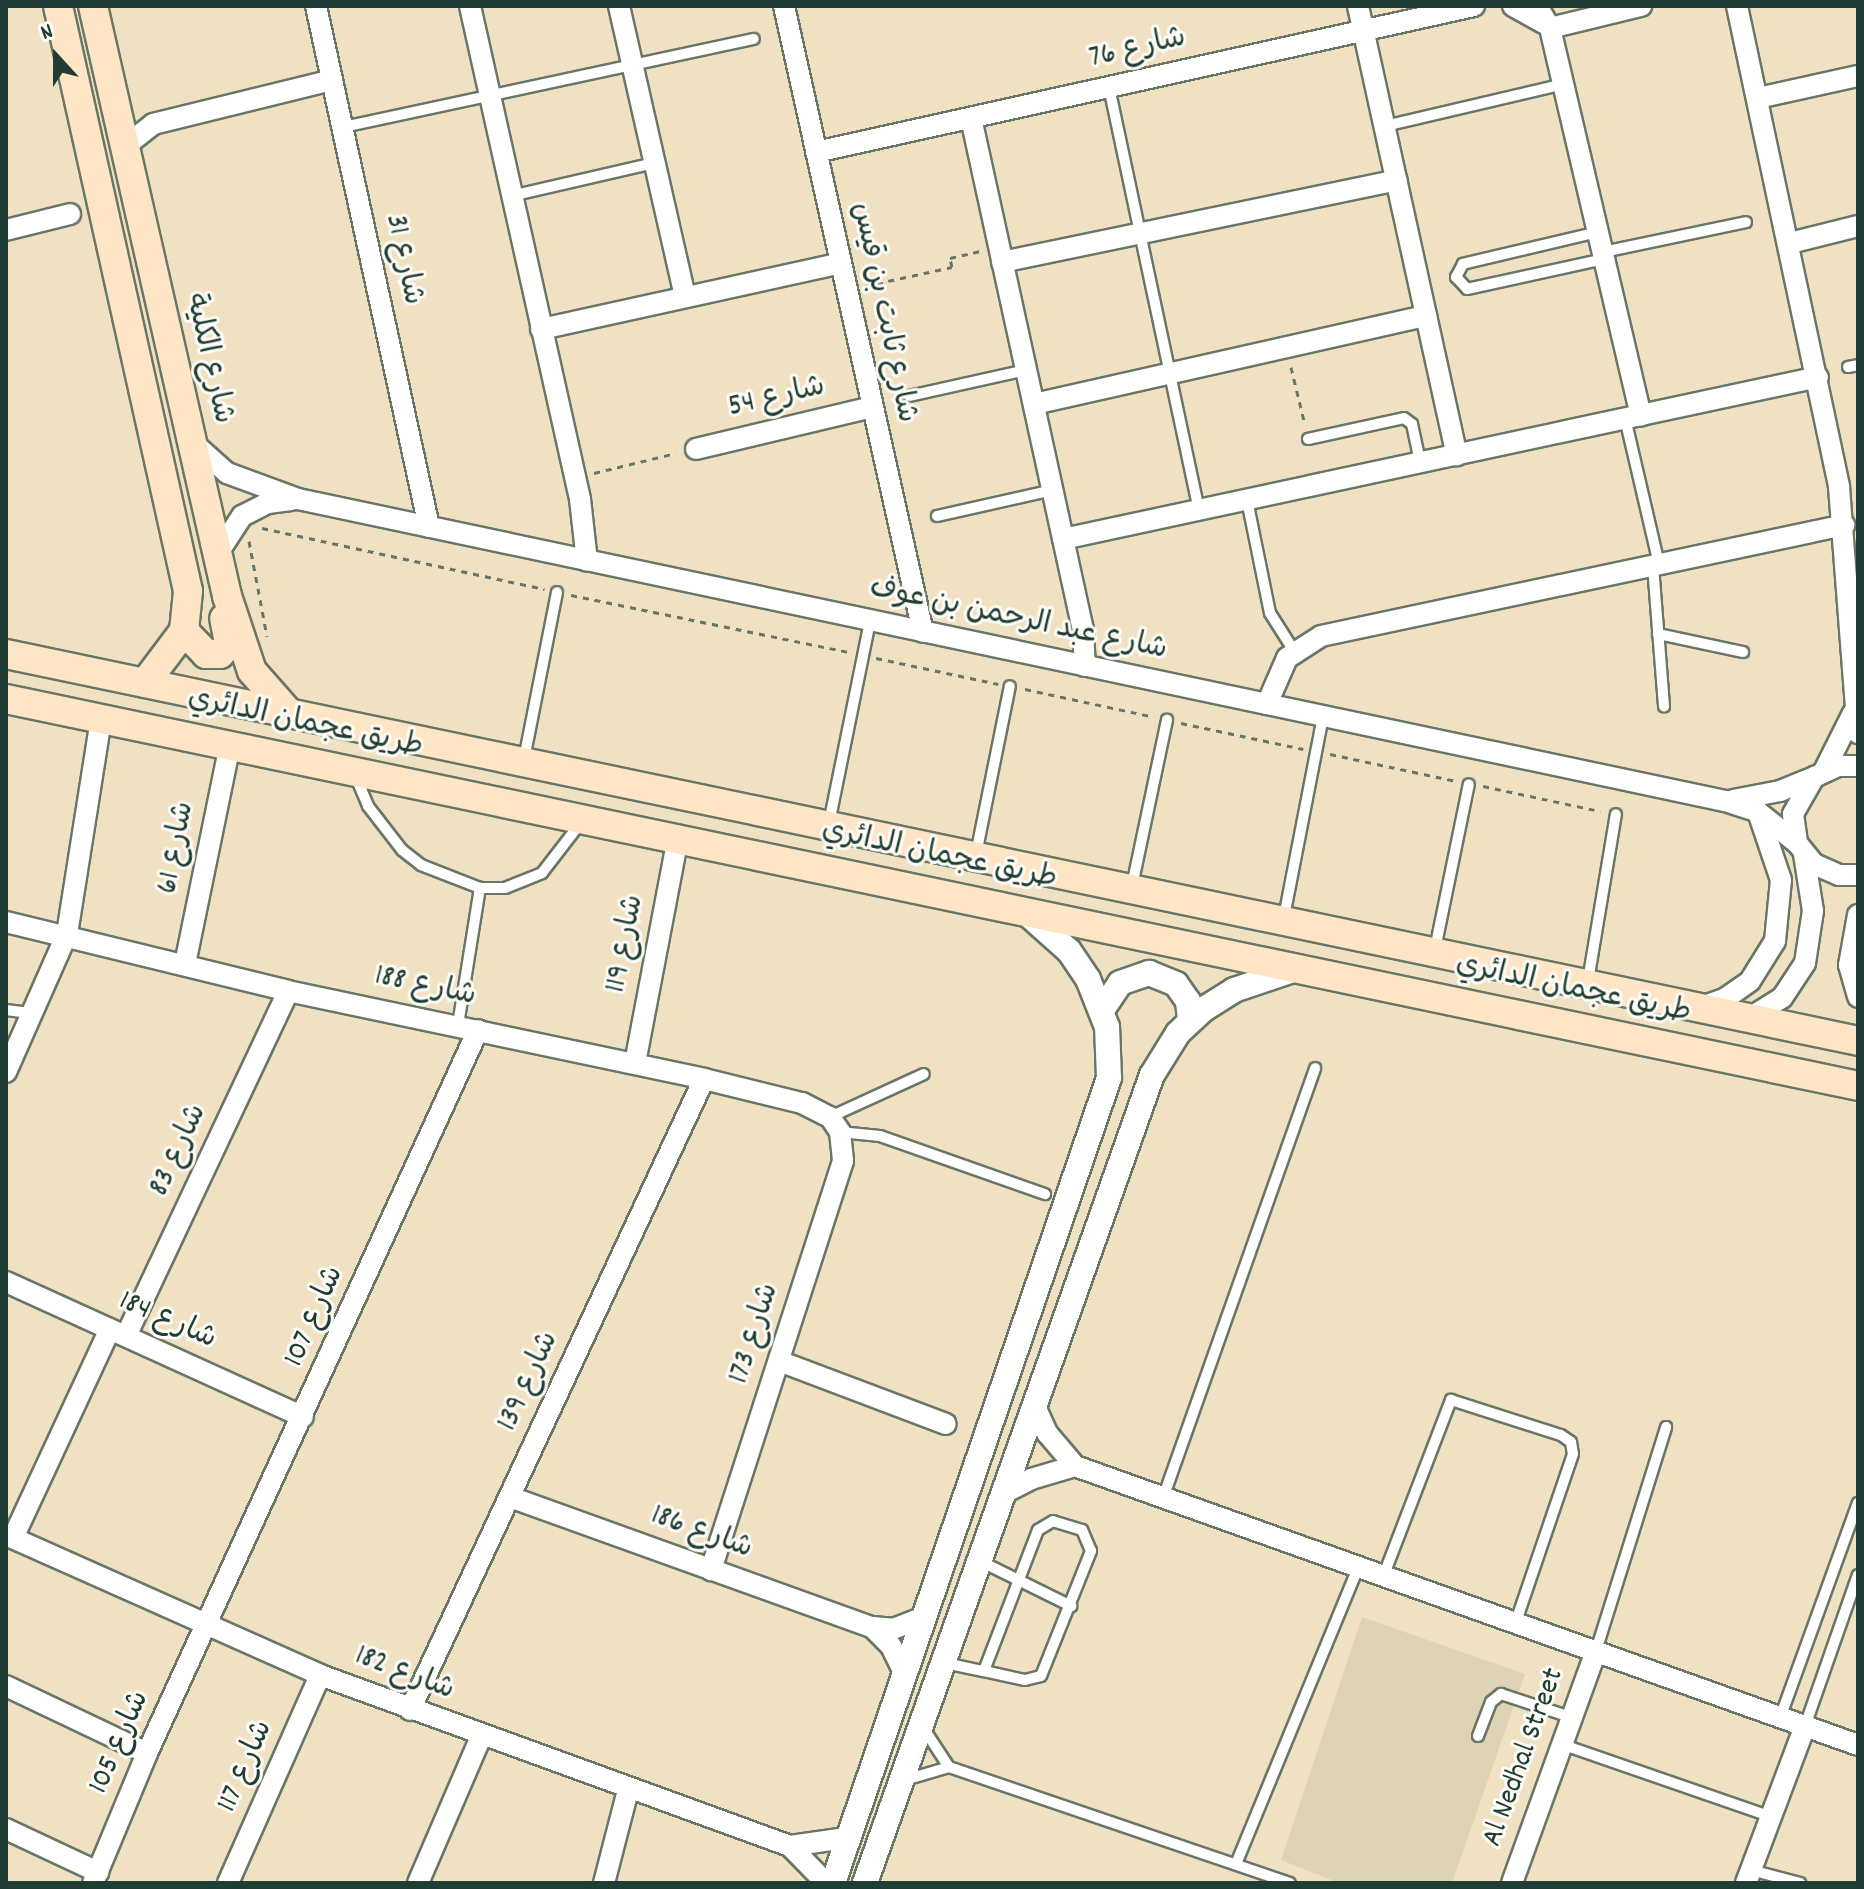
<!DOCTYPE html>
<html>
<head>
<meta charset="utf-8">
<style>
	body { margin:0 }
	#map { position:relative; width:1864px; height:1889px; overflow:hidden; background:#f1e1c3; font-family:Dekko,"Playpen Sans Arabic",sans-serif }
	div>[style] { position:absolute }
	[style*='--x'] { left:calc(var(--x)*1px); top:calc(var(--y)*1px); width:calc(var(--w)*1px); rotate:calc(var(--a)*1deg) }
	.built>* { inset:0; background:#ded4b5 }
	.path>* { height:3px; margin-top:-1.5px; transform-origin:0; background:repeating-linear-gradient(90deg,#687666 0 6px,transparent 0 12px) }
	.roads { filter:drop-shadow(2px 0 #687666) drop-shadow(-2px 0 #687666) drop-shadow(0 2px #687666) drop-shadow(0 -2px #687666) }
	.service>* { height:10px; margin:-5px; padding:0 5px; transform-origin:5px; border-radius:5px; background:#fff }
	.minor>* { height:20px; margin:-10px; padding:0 10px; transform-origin:10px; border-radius:10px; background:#fff }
	.tertiary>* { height:24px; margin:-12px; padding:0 12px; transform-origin:12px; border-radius:12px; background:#fff }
	.secondary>* { height:28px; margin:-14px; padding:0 14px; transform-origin:14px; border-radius:14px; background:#fee5c5 }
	span { translate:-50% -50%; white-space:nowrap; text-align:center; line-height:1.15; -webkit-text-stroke:6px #fdfcf7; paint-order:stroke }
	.street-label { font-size:30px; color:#1f3d34 }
	.frame { position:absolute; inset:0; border:8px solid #1f3d34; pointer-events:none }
	.north { position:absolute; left:16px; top:16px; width:80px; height:80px; -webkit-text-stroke:6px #fdfcf7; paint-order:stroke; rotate:339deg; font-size:22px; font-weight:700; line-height:32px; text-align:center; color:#1f3d34 }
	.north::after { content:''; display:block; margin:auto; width:28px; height:36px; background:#1f3d34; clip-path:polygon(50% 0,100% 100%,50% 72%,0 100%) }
</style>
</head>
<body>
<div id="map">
	<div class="built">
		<div style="clip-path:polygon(1362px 1617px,1525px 1674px,1452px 1883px,1339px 1883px,1281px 1860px)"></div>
	</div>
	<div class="path">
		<div style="--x:865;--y:286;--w:89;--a:-12.3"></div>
		<div style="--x:952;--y:267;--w:9;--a:-103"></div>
		<div style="--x:950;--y:258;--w:31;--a:-13"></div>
		<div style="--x:1291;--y:367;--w:60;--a:76.4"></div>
		<div style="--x:594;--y:473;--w:84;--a:-13.7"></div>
		<div style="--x:262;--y:528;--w:289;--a:12.2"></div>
		<div style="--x:249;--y:541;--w:97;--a:79.3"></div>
		<div style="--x:571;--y:595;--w:284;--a:11.6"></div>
		<div style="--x:876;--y:658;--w:125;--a:12"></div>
		<div style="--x:1025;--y:689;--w:132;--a:12.2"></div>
		<div style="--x:1181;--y:723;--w:125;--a:12"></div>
		<div style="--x:1330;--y:754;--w:129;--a:12.1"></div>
		<div style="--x:1483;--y:786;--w:120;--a:12.1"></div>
	</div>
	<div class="roads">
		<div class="service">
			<div style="--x:1109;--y:87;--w:432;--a:78"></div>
			<div style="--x:1385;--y:126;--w:184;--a:-13.2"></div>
			<div style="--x:343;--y:127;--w:420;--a:-12.1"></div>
			<div style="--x:511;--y:196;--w:147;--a:-13"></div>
			<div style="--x:1598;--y:232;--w:139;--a:166.7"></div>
			<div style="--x:1463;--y:264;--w:15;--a:118"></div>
			<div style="--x:1456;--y:277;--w:16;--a:47"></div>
			<div style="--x:1467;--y:289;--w:141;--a:-12.3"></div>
			<div style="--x:1603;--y:252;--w:146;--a:-11.8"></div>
			<div style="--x:1848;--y:367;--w:10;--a:-11"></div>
			<div style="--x:909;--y:396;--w:120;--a:-12.5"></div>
			<div style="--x:1625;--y:418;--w:150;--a:76.9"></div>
			<div style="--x:1308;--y:439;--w:98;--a:-12.3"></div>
			<div style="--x:1404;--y:418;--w:10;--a:37"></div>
			<div style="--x:1412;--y:424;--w:40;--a:78"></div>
			<div style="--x:1247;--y:500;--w:115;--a:78.5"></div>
			<div style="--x:1270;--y:613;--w:45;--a:57.7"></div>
			<div style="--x:937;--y:516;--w:119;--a:-12.6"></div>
			<div style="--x:1653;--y:566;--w:141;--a:85.5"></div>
			<div style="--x:1658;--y:634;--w:87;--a:12"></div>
			<div style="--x:524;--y:759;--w:170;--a:-78.8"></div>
			<div style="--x:355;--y:775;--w:34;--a:67"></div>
			<div style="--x:368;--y:806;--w:56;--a:52.3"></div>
			<div style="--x:402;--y:850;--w:24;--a:38"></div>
			<div style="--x:421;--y:865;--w:63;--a:21.3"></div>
			<div style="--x:480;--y:888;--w:25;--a:0"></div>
			<div style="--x:505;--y:888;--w:40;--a:-22"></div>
			<div style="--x:542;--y:873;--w:66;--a:-52.4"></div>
			<div style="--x:829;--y:823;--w:206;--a:-78.5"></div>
			<div style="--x:976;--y:854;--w:171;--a:-78.6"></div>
			<div style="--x:1132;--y:886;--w:170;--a:-78.1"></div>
			<div style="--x:1284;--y:917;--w:205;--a:-79"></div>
			<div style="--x:1435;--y:949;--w:168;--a:-78.4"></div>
			<div style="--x:1588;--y:981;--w:169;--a:-80.5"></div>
			<div style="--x:6;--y:1010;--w:26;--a:7"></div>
			<div style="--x:458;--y:1025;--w:139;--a:-80.9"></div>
			<div style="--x:830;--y:1117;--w:103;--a:-24.6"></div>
			<div style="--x:840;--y:1132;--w:40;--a:5.7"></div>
			<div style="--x:880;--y:1136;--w:175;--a:19.4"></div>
			<div style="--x:1163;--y:1498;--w:456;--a:-70.5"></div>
			<div style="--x:980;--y:1561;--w:102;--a:26.3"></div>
			<div style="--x:1383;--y:1577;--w:190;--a:-69"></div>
			<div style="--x:1451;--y:1400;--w:115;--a:17.7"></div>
			<div style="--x:1561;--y:1435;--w:12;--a:35"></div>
			<div style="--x:1571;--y:1442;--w:12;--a:81"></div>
			<div style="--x:1573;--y:1454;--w:180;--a:108.8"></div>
			<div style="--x:1595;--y:1654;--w:238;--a:-72.6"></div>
			<div style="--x:945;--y:1663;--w:40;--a:12"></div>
			<div style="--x:984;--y:1671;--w:42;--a:12.4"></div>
			<div style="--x:1025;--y:1680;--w:16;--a:-14"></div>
			<div style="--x:1041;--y:1676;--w:135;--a:-68.2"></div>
			<div style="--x:1091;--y:1551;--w:23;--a:-113"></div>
			<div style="--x:1082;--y:1530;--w:30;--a:-163"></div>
			<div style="--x:1053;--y:1521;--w:17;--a:149"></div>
			<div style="--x:1038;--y:1530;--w:151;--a:111"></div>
			<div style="--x:1780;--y:1718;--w:229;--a:-70.1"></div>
			<div style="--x:1805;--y:1726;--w:160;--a:-70.7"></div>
			<div style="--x:924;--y:1729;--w:45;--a:56.7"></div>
			<div style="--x:949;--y:1767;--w:360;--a:18.8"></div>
			<div style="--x:1478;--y:1736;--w:36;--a:-69"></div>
			<div style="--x:1491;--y:1702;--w:13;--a:-39"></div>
			<div style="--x:1501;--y:1694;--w:73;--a:18.4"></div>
			<div style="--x:1561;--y:1744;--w:220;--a:19.1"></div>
			<div style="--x:905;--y:1780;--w:46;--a:-16.5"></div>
			<div style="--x:1236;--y:1864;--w:320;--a:-67.6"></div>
			<div style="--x:1751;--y:1870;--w:51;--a:14.9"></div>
		</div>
		<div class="minor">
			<div style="--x:316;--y:6;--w:533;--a:77.76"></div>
			<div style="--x:470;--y:6;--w:505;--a:77.42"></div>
			<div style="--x:580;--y:499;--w:62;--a:83.6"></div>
			<div style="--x:619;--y:6;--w:298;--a:77.2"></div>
			<div style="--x:784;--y:6;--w:641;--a:77.48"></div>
			<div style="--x:1358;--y:6;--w:460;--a:77.6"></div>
			<div style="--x:1513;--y:6;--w:35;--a:29"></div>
			<div style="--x:1537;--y:6;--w:26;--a:59"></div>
			<div style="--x:1550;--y:28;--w:398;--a:76.8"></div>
			<div style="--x:1737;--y:6;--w:492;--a:78"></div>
			<div style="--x:1839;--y:487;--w:247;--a:85.6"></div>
			<div style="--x:1550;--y:28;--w:94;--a:-13.6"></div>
			<div style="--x:1758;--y:98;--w:102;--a:-12.4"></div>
			<div style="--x:971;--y:118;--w:524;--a:77.66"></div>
			<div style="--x:1083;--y:630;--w:36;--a:87"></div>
			<div style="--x:124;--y:147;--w:37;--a:-38"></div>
			<div style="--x:153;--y:124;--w:184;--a:-13.8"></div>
			<div style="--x:816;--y:152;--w:674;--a:-12.51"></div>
			<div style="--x:6;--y:230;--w:66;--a:-14"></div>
			<div style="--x:1790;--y:243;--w:70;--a:-14"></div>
			<div style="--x:1002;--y:262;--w:403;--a:-11.7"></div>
			<div style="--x:541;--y:329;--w:306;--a:-12.4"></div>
			<div style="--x:1034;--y:404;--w:402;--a:-12.7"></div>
			<div style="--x:191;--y:441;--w:48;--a:41.6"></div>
			<div style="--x:227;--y:473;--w:76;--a:20.1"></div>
			<div style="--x:298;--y:499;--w:1459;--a:11.95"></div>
			<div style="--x:1725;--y:801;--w:35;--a:18"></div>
			<div style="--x:1758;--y:812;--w:50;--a:38.5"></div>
			<div style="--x:696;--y:449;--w:181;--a:-13.4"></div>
			<div style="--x:1063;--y:539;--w:772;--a:-12.11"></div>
			<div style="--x:216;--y:556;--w:48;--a:-57"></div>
			<div style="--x:242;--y:516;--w:29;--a:-27"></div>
			<div style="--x:268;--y:503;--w:23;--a:-7"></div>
			<div style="--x:1267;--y:704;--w:50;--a:-66.5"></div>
			<div style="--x:1287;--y:658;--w:40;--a:-32.9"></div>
			<div style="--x:1321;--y:636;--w:535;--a:-11.98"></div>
			<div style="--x:1858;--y:766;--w:20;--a:180"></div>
			<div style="--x:1838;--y:766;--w:26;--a:155"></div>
			<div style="--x:1814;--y:777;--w:43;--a:119.6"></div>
			<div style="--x:1793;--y:814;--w:29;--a:82"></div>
			<div style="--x:1797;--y:843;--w:27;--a:51"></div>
			<div style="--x:1814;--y:864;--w:27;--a:24"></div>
			<div style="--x:1839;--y:875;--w:19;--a:0"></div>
			<div style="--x:1824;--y:771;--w:65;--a:-63.4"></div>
			<div style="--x:1733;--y:800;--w:48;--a:-10.8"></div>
			<div style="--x:1780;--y:791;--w:31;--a:-22"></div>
			<div style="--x:1858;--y:915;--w:51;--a:100.2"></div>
			<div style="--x:1849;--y:965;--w:33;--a:74"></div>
			<div style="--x:6;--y:922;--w:290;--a:13.7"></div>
			<div style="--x:288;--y:991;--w:425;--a:11.9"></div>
			<div style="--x:704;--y:1079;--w:101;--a:13.8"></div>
			<div style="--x:802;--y:1103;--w:31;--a:27"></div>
			<div style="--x:830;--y:1117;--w:18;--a:56"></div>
			<div style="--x:840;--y:1132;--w:29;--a:84"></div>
			<div style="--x:843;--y:1161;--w:430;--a:107.9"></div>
			<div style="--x:185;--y:964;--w:225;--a:-78.4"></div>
			<div style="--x:1699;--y:1008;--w:29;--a:-20"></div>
			<div style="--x:1726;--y:998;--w:29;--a:-35"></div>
			<div style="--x:1750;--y:981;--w:47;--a:-58"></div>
			<div style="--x:1775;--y:941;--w:61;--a:-84.4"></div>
			<div style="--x:1781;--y:880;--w:72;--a:-108.7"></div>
			<div style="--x:1748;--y:1019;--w:40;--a:-32"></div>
			<div style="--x:1782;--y:998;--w:42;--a:-56.7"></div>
			<div style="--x:1805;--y:963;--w:53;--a:-81.3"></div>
			<div style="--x:1813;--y:911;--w:58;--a:-99"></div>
			<div style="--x:635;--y:1063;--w:230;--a:-79.2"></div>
			<div style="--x:6;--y:1072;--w:151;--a:-66.2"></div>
			<div style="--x:67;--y:934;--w:218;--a:-81"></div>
			<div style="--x:6;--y:1282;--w:326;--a:24.4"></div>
			<div style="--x:126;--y:1336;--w:381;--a:-64.8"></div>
			<div style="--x:779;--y:1361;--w:178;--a:20.7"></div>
			<div style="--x:1035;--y:1406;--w:30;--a:66"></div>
			<div style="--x:1047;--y:1433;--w:43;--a:49.7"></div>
			<div style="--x:1075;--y:1466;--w:831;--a:19.61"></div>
			<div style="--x:1004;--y:1493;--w:30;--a:-27"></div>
			<div style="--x:1031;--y:1479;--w:46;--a:-16.5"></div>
			<div style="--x:510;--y:1497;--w:385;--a:19.8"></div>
			<div style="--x:872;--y:1627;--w:21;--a:5"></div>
			<div style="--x:893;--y:1629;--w:31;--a:-21"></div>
			<div style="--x:6;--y:1535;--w:344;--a:24"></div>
			<div style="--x:320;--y:1675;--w:500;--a:19.99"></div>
			<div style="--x:790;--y:1846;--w:52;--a:45.8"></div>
			<div style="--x:13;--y:1538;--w:230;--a:-65.1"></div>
			<div style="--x:872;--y:1627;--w:27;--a:45"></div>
			<div style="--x:891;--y:1646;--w:28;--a:64"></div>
			<div style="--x:6;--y:1686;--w:156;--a:25.4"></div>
			<div style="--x:410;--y:1710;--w:696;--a:-65.02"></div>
			<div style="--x:6;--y:1829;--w:102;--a:25.1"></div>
			<div style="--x:790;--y:1846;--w:57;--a:-8.1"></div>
			<div style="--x:93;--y:1883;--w:141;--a:-67.4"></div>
			<div style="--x:147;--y:1753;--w:795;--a:-65.4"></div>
			<div style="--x:228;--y:1883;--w:227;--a:-66.1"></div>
			<div style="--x:418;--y:1883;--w:159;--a:-66.7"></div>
			<div style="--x:604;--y:1883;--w:96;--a:-75.5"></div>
			<div style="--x:1512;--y:1883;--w:244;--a:-70.1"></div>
			<div style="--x:1746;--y:1883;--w:168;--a:-69.4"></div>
		</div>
		<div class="tertiary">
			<div style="--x:1102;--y:1010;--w:32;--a:-56"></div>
			<div style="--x:1120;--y:983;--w:31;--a:-19"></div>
			<div style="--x:1149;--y:973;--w:29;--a:22"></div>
			<div style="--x:1176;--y:984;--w:21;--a:55"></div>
			<div style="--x:1188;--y:1001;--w:20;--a:84"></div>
			<div style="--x:833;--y:1883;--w:851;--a:-71.08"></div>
			<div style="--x:1109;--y:1078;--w:51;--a:-92.2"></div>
			<div style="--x:1107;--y:1027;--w:52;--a:-111.6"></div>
			<div style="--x:1088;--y:979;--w:34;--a:-124"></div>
			<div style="--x:1069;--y:951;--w:62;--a:-138.3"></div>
			<div style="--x:865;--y:1883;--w:857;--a:-70.45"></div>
			<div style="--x:1152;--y:1075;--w:49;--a:-58.2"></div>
			<div style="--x:1178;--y:1033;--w:35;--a:-43"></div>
			<div style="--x:1204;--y:1009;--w:36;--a:-32"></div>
			<div style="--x:1234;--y:990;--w:69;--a:-18.7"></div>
		</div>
		<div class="secondary">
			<div style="--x:58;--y:6;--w:599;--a:77.47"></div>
			<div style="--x:188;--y:591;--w:40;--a:95.7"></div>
			<div style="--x:184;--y:631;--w:65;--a:126.9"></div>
			<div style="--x:93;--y:6;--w:605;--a:77.2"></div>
			<div style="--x:227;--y:596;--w:79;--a:71.6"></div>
			<div style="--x:252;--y:671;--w:55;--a:48.7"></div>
			<div style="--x:184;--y:631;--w:32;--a:46"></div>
			<div style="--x:206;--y:654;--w:14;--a:0"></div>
			<div style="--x:220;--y:654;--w:14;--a:-51"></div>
			<div style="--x:229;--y:643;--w:25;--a:-101"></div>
			<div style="--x:6;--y:654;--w:1892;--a:11.8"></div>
			<div style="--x:6;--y:699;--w:1892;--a:11.8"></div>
		</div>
	</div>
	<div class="street-label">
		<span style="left:1138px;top:50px;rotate:-13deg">شارع 76</span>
		<span style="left:402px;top:260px;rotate:78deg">شارع 31</span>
		<span style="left:882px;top:313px;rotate:78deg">شارع ثابت بن قيس</span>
		<span style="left:207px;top:359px;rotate:77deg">شارع الكلية</span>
		<span style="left:777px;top:399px;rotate:-13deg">شارع 54</span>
		<span style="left:1018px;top:621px;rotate:12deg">شارع عبد الرحمن بن عوف</span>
		<span style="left:305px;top:725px;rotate:12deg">طريق عجمان الدائري</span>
		<span style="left:178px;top:848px;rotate:-79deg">شارع 61</span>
		<span style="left:939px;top:857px;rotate:12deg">طريق عجمان الدائري</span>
		<span style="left:627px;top:944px;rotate:-79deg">شارع 119</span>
		<span style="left:425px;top:988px;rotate:12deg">شارع 188</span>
		<span style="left:1573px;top:991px;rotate:12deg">طريق عجمان الدائري</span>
		<span style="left:180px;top:1151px;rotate:-65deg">شارع 83</span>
		<span style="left:316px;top:1317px;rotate:-66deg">شارع 107</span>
		<span style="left:167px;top:1322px;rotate:24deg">شارع 184</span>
		<span style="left:756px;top:1334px;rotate:-72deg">شارع 173</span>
		<span style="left:530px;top:1382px;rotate:-65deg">شارع 139</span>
		<span style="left:701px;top:1534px;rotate:20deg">شارع 186</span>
		<span style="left:404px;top:1675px;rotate:21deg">شارع 182</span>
		<span style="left:121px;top:1743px;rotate:-66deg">شارع 105</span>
		<span style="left:1525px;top:1758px;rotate:-70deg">Al Nedhal Street</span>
		<span style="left:247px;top:1767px;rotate:-66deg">شارع 117</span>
	</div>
	<div class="frame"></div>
	<div class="north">N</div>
</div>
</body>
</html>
